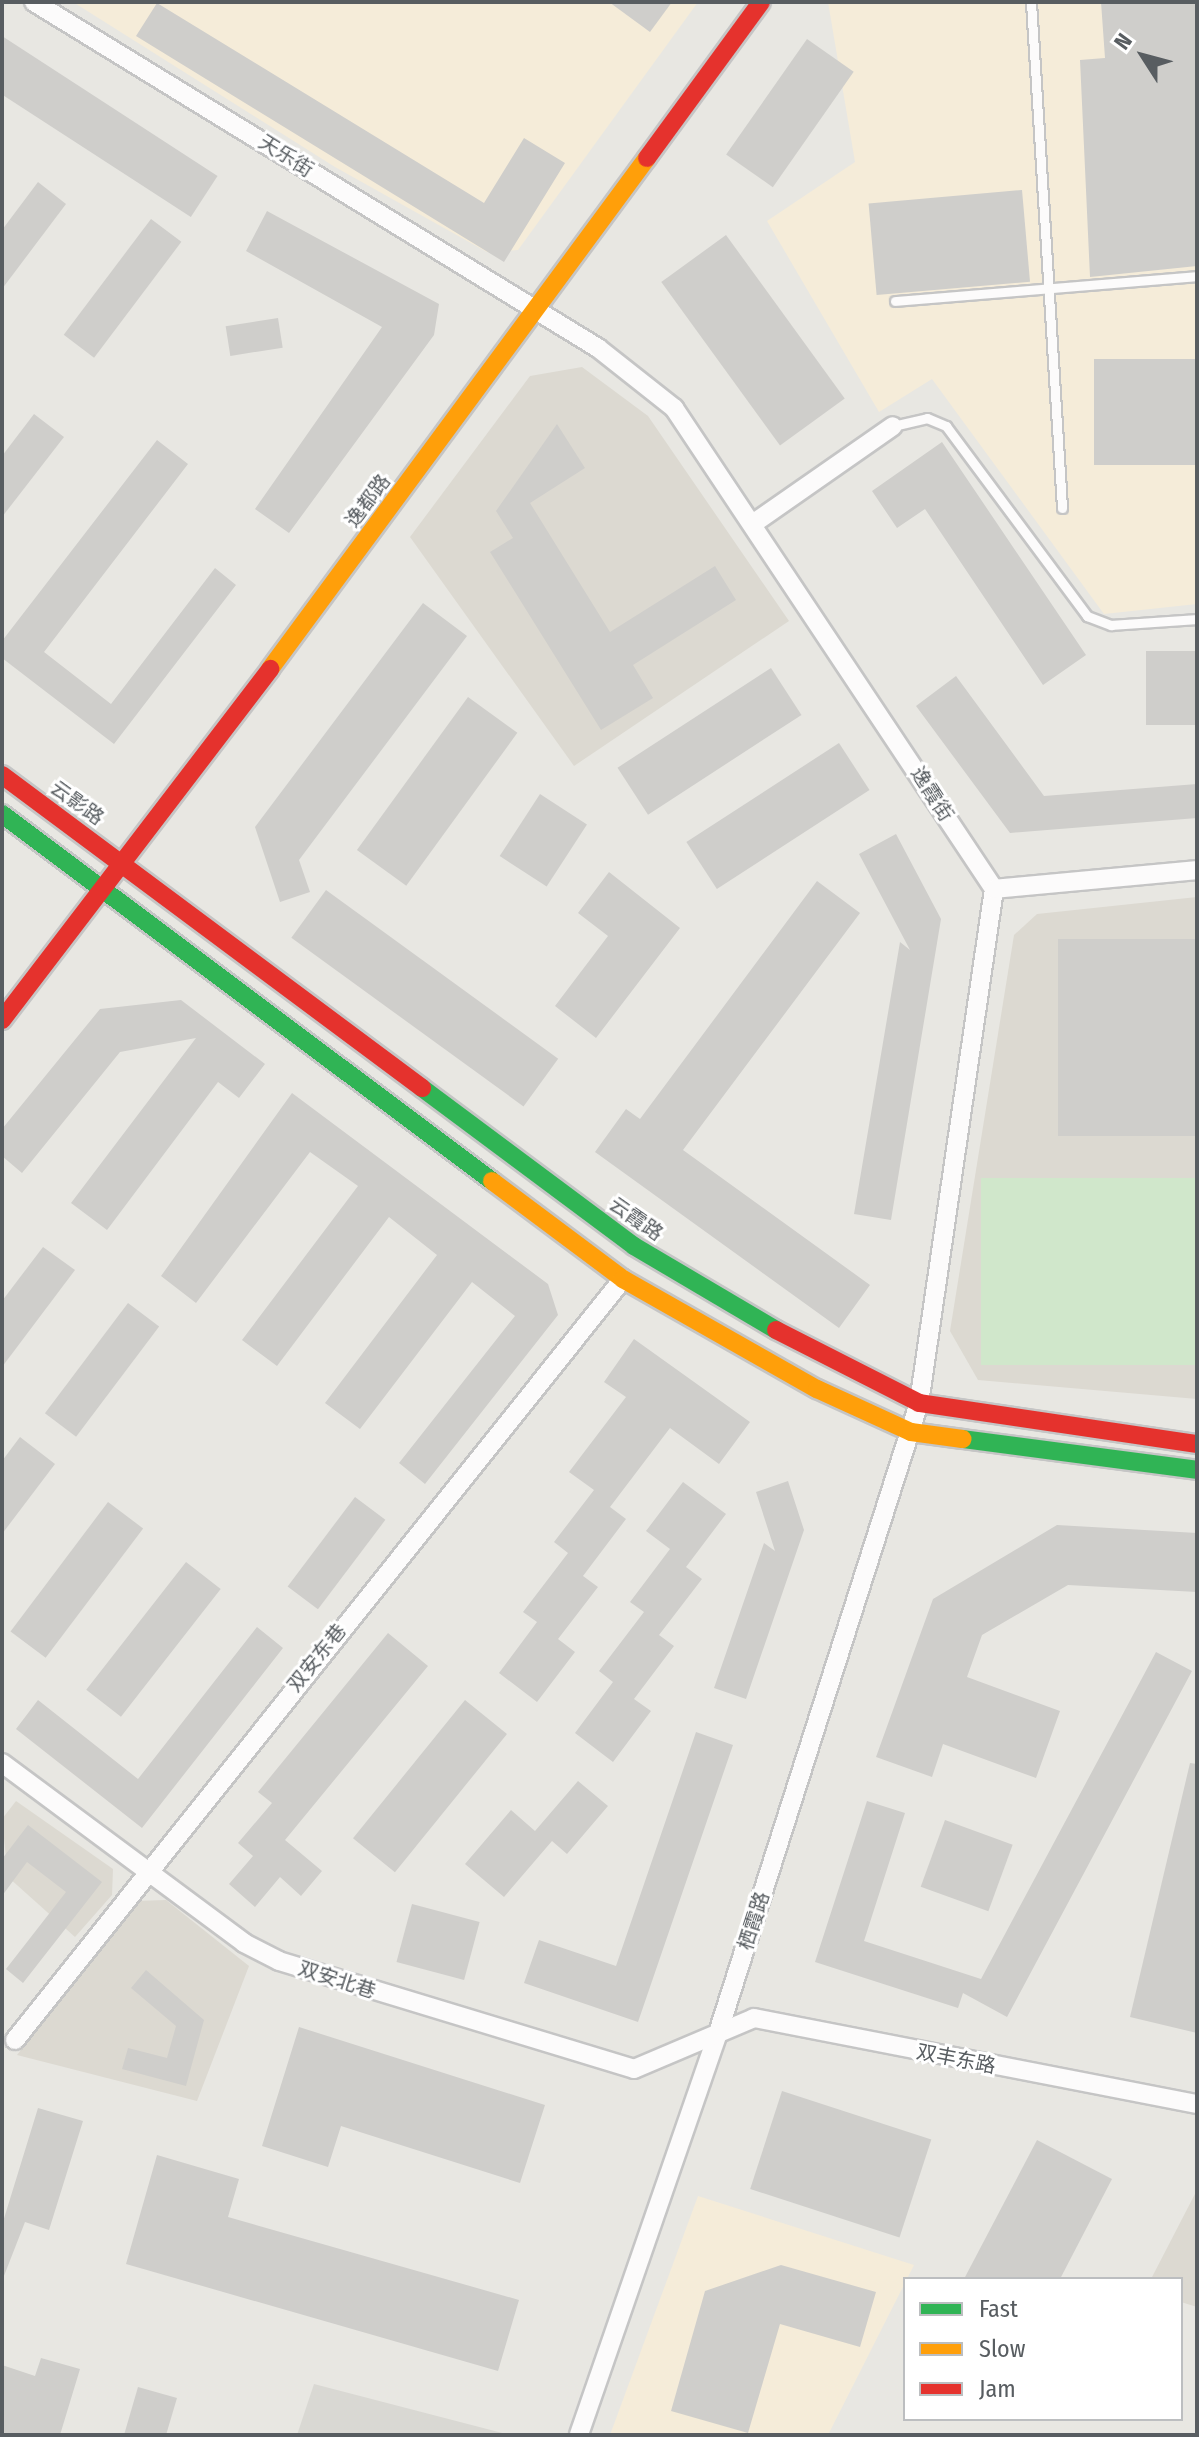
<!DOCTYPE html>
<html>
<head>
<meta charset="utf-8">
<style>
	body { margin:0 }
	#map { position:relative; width:1199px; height:2437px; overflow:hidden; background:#e8e7e2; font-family:"Fira Sans Condensed","Noto Sans SC",sans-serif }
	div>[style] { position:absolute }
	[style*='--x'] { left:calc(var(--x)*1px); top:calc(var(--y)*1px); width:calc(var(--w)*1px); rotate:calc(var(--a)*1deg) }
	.commercial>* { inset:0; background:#f5ecd9 }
	.industrial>* { inset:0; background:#d9d8d3 }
	.education>* { inset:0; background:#dcd9d1 }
	.green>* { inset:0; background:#d0e7cb; transform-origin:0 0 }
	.building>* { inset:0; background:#cfcecb; transform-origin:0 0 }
	.roads { filter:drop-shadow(2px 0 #c5c5c5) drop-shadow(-2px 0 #c5c5c5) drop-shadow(0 2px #c5c5c5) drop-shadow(0 -2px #c5c5c5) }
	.lane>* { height:9px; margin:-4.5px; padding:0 4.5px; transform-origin:4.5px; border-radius:4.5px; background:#fcfbfb }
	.street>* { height:18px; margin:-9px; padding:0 9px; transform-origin:9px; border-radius:9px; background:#fcfbfb }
	.fast>* { height:18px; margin:-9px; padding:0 9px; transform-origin:9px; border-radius:9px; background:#30b455 }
	.slow>* { height:18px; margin:-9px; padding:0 9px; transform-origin:9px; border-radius:9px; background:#ff9f0a }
	.jam>* { height:18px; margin:-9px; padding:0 9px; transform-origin:9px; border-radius:9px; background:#e5322d }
	span { translate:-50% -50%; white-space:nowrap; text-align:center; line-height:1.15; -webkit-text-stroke:6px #fff; paint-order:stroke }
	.street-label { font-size:20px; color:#585d61 }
	.frame { position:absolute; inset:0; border:4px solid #585d61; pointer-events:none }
	.legend { position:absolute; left:903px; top:2277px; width:280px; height:144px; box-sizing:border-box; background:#fff; border:2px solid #bcbec0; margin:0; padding:10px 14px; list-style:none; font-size:24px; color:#585d61 }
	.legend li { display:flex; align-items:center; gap:16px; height:40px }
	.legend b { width:40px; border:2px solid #bcbec0 }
	.north { position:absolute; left:1103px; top:16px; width:80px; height:80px; -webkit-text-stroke:6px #fff; paint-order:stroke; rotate:306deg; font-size:22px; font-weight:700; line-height:32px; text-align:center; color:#585d61 }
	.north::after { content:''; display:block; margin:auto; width:28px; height:36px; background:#585d61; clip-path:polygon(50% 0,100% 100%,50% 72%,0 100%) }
</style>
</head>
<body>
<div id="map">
	<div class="commercial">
		<div style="clip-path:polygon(73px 2px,698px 2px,518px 250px,487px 252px,335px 167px)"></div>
		<div style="clip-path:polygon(828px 2px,1197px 2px,1197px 604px,1104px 614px,932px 379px,879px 412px,767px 221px,855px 162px)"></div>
		<div style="clip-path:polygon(698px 2196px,914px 2265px,828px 2435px,610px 2435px)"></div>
	</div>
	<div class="industrial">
		<div style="clip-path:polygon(314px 2384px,510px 2435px,297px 2435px)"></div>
	</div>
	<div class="education">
		<div style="clip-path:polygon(582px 367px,648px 416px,789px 621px,574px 766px,410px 537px,530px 376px)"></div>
		<div style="clip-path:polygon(1197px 897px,1197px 1399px,978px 1380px,950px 1331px,1014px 935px,1037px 914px)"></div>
		<div style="clip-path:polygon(16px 1801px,113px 1869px,112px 1895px,75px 1937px,8px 1877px,2px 1819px)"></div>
		<div style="clip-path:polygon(166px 1900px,249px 1966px,197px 2101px,17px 2055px,136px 1901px)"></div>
		<div style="clip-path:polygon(1197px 2190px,1197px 2307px,1181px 2302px,1181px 2279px,1151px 2279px)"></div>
	</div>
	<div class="green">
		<div style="left:1197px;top:1178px;width:187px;height:216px;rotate:90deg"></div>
	</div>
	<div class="building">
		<div style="clip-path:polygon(609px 2px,672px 2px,650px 32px)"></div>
		<div style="clip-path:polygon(1101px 2px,1197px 2px,1197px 266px,1090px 277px,1080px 60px,1105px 58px)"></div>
		<div style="clip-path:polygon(157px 3px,484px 203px,524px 138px,565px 163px,504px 262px,136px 36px)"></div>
		<div style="left:2px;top:36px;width:257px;height:49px;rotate:33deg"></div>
		<div style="left:807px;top:39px;width:57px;height:141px;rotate:35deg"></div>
		<div style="clip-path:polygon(38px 182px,66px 204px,2px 289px,2px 230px)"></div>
		<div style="left:1022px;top:190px;width:92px;height:154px;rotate:85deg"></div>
		<div style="clip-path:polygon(267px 211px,439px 304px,434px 335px,289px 533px,255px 509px,382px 327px,246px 251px)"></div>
		<div style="left:151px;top:219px;width:38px;height:145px;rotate:37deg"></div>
		<div style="left:726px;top:235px;width:202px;height:80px;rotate:54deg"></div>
		<div style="left:278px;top:318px;width:30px;height:53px;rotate:81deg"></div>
		<div style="left:1197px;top:359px;width:106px;height:103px;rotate:90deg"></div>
		<div style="clip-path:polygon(34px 414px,64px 437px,2px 517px,2px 456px)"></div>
		<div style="clip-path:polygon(557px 424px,585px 468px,530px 503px,610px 632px,715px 566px,736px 600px,633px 665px,653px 698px,601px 730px,490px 552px,513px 538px,496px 511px)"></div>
		<div style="clip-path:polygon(157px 440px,188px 464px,44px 652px,111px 704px,215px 568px,236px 585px,114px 744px,2px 658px,2px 641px)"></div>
		<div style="clip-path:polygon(942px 442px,1086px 655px,1043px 685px,925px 509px,897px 528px,872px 491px)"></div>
		<div style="clip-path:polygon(423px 603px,467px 636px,299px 860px,310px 892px,280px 902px,255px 827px)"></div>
		<div style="left:1197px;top:651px;width:74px;height:51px;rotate:90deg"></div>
		<div style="left:771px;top:668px;width:56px;height:183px;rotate:57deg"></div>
		<div style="clip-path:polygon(956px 676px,1044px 796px,1197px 784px,1197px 818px,1010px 833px,916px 706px)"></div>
		<div style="left:468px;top:697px;width:61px;height:189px;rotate:36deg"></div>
		<div style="left:839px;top:743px;width:56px;height:182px;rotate:57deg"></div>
		<div style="left:540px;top:794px;width:56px;height:74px;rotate:33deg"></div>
		<div style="clip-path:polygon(896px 834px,941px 919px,891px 1220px,854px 1214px,900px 942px,910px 950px,859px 854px)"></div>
		<div style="clip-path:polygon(609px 872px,680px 928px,596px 1038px,555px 1006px,608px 936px,578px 913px)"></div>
		<div style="clip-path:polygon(817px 881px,860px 913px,683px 1150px,870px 1285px,839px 1328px,595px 1152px,626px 1109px,640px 1119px)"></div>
		<div style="left:326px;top:890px;width:287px;height:59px;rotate:36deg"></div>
		<div style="left:1197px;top:939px;width:197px;height:139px;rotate:90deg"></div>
		<div style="clip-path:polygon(181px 1000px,265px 1064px,239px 1098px,218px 1082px,107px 1230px,71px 1203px,196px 1038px,120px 1052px,22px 1173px,2px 1156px,2px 1129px,100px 1009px)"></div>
		<div style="clip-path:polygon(292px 1093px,548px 1284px,558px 1315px,425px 1484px,399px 1463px,515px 1316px,472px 1282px,360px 1429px,325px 1403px,437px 1255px,389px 1217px,277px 1366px,242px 1340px,358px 1186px,310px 1152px,196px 1303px,161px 1276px)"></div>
		<div style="clip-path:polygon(43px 1247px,75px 1270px,2px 1367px,2px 1301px)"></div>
		<div style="left:128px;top:1303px;width:39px;height:138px;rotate:37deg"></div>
		<div style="clip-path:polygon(634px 1339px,750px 1422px,719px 1464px,670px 1428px,610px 1507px,626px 1519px,583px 1576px,598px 1587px,558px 1639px,575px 1652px,537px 1702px,499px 1673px,537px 1622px,523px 1612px,568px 1553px,554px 1542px,594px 1490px,569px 1472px,626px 1397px,604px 1382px)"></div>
		<div style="clip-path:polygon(20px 1437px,55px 1464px,2px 1534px,2px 1461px)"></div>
		<div style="clip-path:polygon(788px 1481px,804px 1530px,746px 1699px,714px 1688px,764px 1543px,775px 1551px,756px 1492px)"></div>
		<div style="clip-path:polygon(683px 1482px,726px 1514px,686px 1567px,702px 1579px,659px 1635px,674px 1646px,634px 1699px,651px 1711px,613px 1762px,575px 1733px,613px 1682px,599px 1671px,644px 1612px,630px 1602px,670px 1549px,646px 1531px)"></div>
		<div style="left:355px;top:1497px;width:38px;height:112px;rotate:37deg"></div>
		<div style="left:108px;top:1502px;width:44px;height:162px;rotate:37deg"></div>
		<div style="clip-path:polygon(1057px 1525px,1197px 1533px,1197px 1592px,1068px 1585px,982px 1635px,967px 1677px,1060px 1711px,1036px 1778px,943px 1744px,932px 1777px,876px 1757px,933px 1599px)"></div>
		<div style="left:186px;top:1562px;width:44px;height:162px;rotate:38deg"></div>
		<div style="clip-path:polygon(257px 1627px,283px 1648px,142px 1828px,16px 1729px,38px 1700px,138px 1779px)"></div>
		<div style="clip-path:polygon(388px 1633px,428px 1666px,285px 1840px,322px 1871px,301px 1896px,280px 1877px,255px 1907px,229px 1884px,253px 1856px,238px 1843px,272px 1803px,258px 1792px)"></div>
		<div style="clip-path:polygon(1156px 1652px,1192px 1671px,1007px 2017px,963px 1993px,958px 2008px,815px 1962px,867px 1801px,905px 1813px,864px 1941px,981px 1979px)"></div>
		<div style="left:465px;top:1700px;width:54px;height:178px;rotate:39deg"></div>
		<div style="clip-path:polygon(696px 1732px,733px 1745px,638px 2022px,524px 1983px,539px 1940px,616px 1966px)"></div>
		<div style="clip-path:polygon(1190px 1763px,1197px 1764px,1197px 2033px,1130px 2017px)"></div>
		<div style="clip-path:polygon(578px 1781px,608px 1806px,567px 1854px,552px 1841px,504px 1897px,465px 1864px,511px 1810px,535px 1831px)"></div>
		<div style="left:945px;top:1820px;width:72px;height:71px;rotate:20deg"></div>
		<div style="clip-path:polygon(28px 1825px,102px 1882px,23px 1983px,6px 1969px,66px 1892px,27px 1862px,2px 1896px,2px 1859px)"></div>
		<div style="left:412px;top:1904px;width:70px;height:60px;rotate:15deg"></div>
		<div style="clip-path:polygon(146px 1970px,204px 2020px,186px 2086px,122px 2069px,128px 2048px,167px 2058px,176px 2026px,131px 1988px)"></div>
		<div style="clip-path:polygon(299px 2027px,545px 2105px,520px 2183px,341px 2126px,328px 2167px,262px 2146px)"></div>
		<div style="left:782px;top:2091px;width:157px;height:103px;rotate:18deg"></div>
		<div style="clip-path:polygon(38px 2108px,83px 2121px,49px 2230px,25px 2222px,2px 2281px,2px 2225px)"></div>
		<div style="clip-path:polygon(1037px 2140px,1112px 2179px,1060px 2279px,964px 2279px)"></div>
		<div style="clip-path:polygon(157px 2155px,239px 2179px,228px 2217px,519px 2300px,498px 2371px,126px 2264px)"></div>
		<div style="clip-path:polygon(781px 2265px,876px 2292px,860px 2347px,780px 2324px,748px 2433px,671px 2411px,705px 2291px)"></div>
		<div style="clip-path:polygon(41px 2358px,80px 2369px,60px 2435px,2px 2435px,2px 2365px,35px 2376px)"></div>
		<div style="clip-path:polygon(138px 2387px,177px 2398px,166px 2435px,124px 2435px)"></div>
	</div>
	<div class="roads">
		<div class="lane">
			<div style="--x:1031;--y:2;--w:507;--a:86.49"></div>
			<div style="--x:895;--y:301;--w:303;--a:-4.7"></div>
			<div style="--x:893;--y:426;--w:35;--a:-13"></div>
			<div style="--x:927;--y:418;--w:21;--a:23"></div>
			<div style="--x:946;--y:426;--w:237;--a:53.4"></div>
			<div style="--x:1087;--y:616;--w:26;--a:21"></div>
			<div style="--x:1111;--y:625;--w:86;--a:-4"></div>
		</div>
		<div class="street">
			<div style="--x:34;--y:2;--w:662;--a:31.53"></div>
			<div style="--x:598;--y:348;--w:97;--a:38.3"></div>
			<div style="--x:674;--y:408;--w:578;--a:56.36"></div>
			<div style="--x:994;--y:889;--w:519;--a:98.3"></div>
			<div style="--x:919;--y:1403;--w:661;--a:107.7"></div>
			<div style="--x:718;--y:2033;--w:425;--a:109.1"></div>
			<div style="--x:754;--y:523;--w:169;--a:-34.9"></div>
			<div style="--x:994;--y:889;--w:204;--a:-5.3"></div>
			<div style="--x:2;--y:1763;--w:302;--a:36.6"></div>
			<div style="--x:244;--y:1943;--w:39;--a:27"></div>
			<div style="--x:279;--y:1961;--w:371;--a:16.9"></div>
			<div style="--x:634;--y:2069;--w:130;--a:-23"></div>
			<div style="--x:754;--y:2018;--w:451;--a:11"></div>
			<div style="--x:15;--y:2040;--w:974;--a:-51.38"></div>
		</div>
		<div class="fast">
			<div style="--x:2;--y:814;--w:612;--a:36.83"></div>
			<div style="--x:422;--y:1088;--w:264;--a:36.7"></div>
			<div style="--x:634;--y:1246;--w:165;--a:30.6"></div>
			<div style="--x:963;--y:1439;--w:236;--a:7.5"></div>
		</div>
		<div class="slow">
			<div style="--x:270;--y:669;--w:635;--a:-53.58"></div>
			<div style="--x:492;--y:1181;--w:164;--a:36.8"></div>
			<div style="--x:623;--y:1279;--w:223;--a:29.6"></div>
			<div style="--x:817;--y:1389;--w:103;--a:24.6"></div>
			<div style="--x:911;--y:1432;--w:52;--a:7.7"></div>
		</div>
		<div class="jam">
			<div style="--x:647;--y:158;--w:193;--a:-53.8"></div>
			<div style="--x:2;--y:775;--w:524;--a:36.69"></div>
			<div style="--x:2;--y:1020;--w:442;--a:-52.6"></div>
			<div style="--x:776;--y:1330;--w:161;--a:27"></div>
			<div style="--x:919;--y:1403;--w:281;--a:8.4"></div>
		</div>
	</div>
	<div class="street-label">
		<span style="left:286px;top:156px;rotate:32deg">天乐街</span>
		<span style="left:368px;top:501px;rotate:-53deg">逸都路</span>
		<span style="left:932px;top:794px;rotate:57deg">逸霞街</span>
		<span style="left:77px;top:803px;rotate:36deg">云影路</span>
		<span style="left:636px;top:1219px;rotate:35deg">云霞路</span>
		<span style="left:317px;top:1658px;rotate:-51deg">双安东巷</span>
		<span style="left:754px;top:1921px;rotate:-72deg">栖霞路</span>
		<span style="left:337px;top:1980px;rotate:18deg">双安北巷</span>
		<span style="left:956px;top:2059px;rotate:11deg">双丰东路</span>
	</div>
	<div class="frame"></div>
	<ul class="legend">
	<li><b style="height:10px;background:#30b455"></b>Fast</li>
	<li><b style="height:10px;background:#ff9f0a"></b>Slow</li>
	<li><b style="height:10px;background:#e5322d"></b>Jam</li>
	</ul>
	<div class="north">N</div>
</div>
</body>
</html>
